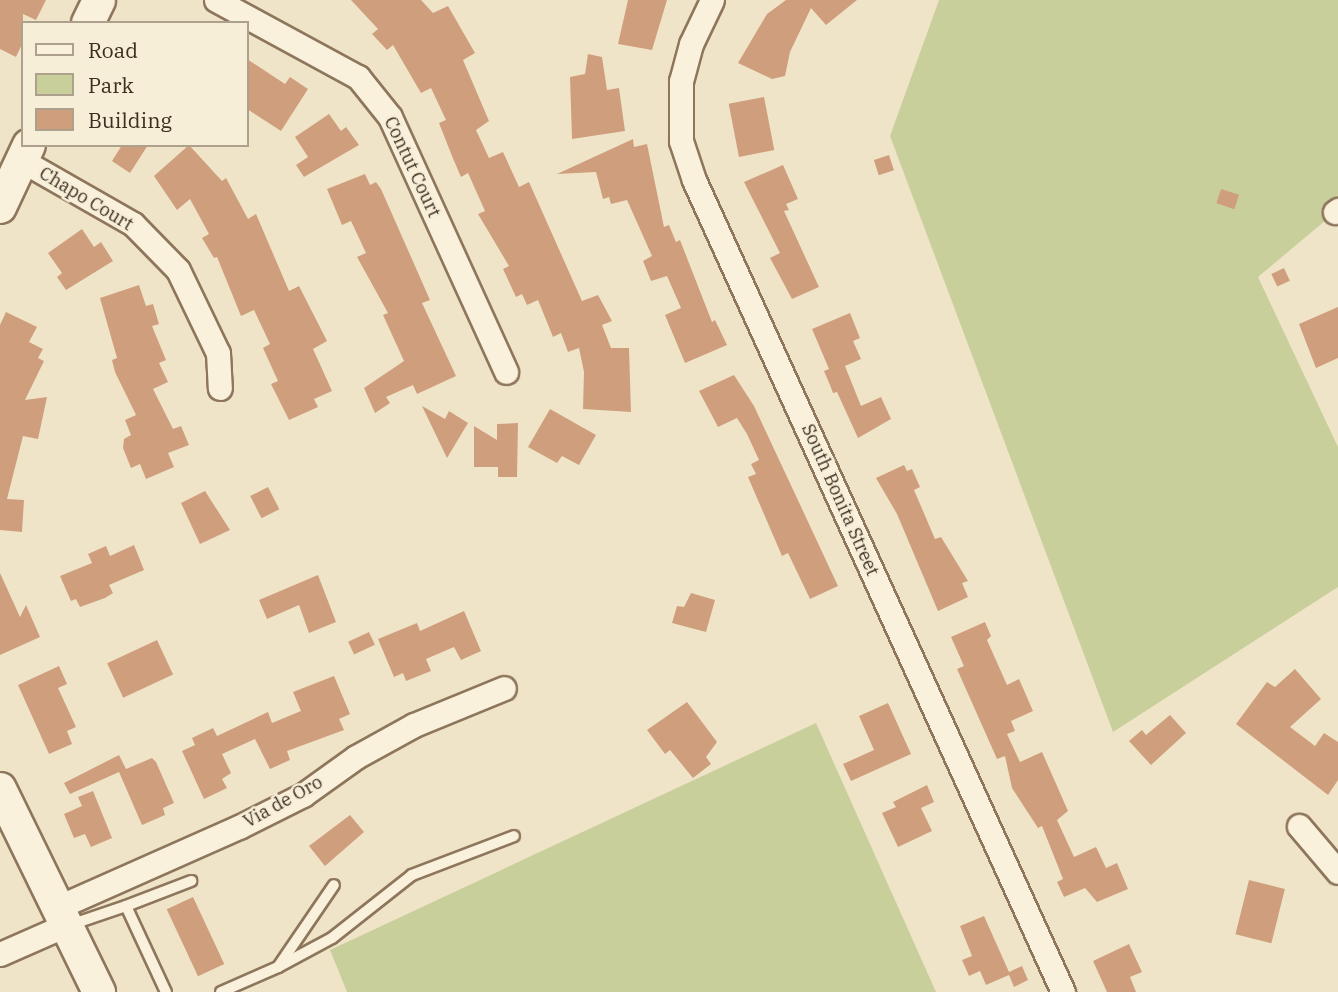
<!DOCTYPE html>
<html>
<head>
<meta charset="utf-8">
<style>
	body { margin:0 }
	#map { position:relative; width:1338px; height:992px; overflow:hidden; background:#f0e4c8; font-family:"IBM Plex Serif",serif }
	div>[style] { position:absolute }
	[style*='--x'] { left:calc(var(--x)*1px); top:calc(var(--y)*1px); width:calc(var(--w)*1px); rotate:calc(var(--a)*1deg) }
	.green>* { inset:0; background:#c9cf9b }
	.building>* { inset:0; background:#cf9f7d; transform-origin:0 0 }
	.roads { filter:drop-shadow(2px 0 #8d765c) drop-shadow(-2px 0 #8d765c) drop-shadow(0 2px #8d765c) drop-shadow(0 -2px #8d765c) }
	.service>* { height:10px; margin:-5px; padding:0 5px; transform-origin:5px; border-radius:5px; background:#faf1dc }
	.minor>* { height:23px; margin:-11.5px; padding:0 11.5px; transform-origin:11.5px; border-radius:11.5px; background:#faf1dc }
	.secondary>* { height:32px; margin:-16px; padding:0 16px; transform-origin:16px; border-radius:16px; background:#faf1dc }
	span { translate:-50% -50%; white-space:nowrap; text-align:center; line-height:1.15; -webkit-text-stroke:5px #f7eed8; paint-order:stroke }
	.street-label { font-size:18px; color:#3d2e20 }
	.legend { position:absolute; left:21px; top:21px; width:228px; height:126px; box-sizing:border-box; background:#f7eed8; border:2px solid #ada18e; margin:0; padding:9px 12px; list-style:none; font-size:21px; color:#3d2e20 }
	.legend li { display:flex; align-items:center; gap:14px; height:35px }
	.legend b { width:35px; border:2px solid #ada18e }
</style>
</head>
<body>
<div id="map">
	<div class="green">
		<div style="clip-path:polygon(939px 0,1338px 0,1338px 210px,1258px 277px,1338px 447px,1338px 587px,1113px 732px,890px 136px)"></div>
		<div style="clip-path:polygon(816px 723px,936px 992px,347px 992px,330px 950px)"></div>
	</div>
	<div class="building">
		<div style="clip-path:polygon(0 0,46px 0,36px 20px,23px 14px,23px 42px,16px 57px,0 49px)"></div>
		<div style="clip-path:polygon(351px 0,421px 0,433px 13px,448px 6px,475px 53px,463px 60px,489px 121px,476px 130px,489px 158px,503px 152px,519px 187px,529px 182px,582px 301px,598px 295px,612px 321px,602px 325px,611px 348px,629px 348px,631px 412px,583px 409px,584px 372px,579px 348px,568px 352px,561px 333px,553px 337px,538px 300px,527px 305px,522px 294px,516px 297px,503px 269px,509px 266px,478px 214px,485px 211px,468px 173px,461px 177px,452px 156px,439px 123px,446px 120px,431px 88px,421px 93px,393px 45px,387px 50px,372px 34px,378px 29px)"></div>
		<div style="clip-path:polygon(628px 0,667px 0,652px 50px,618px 44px)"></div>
		<div style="clip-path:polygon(786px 0,857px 0,826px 25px,811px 8px,790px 52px,785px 76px,772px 79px,738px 63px,767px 14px)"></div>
		<div style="clip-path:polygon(588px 54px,602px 57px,607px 90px,619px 88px,625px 131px,572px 139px,570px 77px,585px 74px)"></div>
		<div style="clip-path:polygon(247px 59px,285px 84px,290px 77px,308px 89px,281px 131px,247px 109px)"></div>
		<div style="left:764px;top:97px;width:54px;height:36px;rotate:79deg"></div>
		<div style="clip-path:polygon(329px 114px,341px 131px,346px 127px,359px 145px,304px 177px,296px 165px,308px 157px,295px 137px)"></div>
		<div style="clip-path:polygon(633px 139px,634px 147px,647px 144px,664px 227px,669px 225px,676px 242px,680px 240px,712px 322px,715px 320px,727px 345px,685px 363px,665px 315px,681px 308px,667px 276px,651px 281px,643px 261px,652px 256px,627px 200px,611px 204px,609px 197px,603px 199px,596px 172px,557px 174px)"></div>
		<div style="clip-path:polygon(122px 145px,148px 145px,130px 173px,112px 161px)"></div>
		<div style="clip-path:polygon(189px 145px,222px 181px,226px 178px,248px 219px,256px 214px,289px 291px,299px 286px,327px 341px,313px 349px,332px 391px,314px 399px,318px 407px,289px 420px,271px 384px,278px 381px,263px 348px,270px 344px,254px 310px,241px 316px,217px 257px,214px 258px,202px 238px,209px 234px,190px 199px,177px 210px,154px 176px)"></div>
		<div style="left:889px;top:155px;width:16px;height:16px;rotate:72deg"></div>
		<div style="clip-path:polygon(783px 165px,798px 199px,786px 204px,789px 210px,784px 211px,819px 287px,792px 299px,770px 258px,780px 253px,744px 182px)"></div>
		<div style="clip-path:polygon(365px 174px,370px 185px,376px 182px,381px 189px,430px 300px,422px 303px,456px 376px,417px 394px,413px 385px,386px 397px,390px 403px,375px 413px,364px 388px,404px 361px,383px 315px,388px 313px,357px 257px,366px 253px,351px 221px,342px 225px,327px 189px)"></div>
		<div style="left:1221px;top:189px;width:19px;height:15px;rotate:18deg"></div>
		<div style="clip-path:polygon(82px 229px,94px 247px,101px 242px,113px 261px,66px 290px,57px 277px,62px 273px,48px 253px)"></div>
		<div style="left:1284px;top:268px;width:14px;height:14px;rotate:65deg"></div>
		<div style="clip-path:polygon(139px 285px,146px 306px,153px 304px,159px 324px,152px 326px,166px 360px,159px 363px,168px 382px,153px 389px,173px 429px,181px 426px,189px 445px,168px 453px,174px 467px,146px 479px,140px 464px,131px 468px,123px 448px,124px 439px,131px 435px,125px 420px,136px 415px,115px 372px,112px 360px,117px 358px,100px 298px)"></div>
		<div style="clip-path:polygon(1338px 307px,1338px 358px,1316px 368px,1299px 324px)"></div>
		<div style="clip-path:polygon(6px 312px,37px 327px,29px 342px,43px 349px,38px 358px,44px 361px,25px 400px,47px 397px,38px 439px,23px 436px,7px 499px,24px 500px,22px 532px,0 530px,0 325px)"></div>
		<div style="clip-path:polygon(850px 313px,860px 338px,853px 341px,861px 359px,845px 366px,861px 406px,881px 397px,891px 419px,858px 438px,837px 392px,833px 393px,830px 385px,824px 371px,829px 369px,812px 329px)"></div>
		<div style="clip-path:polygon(734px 375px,754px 406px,838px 586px,810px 599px,788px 553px,782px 556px,748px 477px,756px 474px,751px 464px,759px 460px,747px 434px,737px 418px,718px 427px,699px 391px)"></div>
		<div style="clip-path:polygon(422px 406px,445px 419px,449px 411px,468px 423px,447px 458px)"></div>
		<div style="clip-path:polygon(550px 409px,596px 435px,579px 465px,562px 456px,557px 463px,528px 447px)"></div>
		<div style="clip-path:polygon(518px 423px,517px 477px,498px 477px,498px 467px,474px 467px,474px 426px,497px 440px,497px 424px)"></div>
		<div style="clip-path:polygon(904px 465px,907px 471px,912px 469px,920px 487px,914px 490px,935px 539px,941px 537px,968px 581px,962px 583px,968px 597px,938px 611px,897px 514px,876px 478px)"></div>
		<div style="left:268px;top:487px;width:25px;height:20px;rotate:63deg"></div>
		<div style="clip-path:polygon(205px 491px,230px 530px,200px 544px,181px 503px)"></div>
		<div style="clip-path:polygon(134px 545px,144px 570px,109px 585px,113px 593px,105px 598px,80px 607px,76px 599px,71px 601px,60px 576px,92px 563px,88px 554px,106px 546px,110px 556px)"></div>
		<div style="clip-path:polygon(0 573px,20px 617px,26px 605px,40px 637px,0 655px)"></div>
		<div style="clip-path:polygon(318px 575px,336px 622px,309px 633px,299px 605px,267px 619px,259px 600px)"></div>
		<div style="clip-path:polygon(691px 593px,715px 600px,706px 632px,672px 623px,677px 606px,684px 607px)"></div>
		<div style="clip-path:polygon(464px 611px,481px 651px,461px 660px,454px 647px,426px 659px,431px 671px,406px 681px,403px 673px,394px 677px,378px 639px,417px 623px,420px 631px)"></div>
		<div style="clip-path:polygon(985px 622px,991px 636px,987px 640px,1007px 685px,1019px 679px,1033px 711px,1011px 721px,1015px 731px,1007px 734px,1020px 762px,1042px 752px,1068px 811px,1057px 820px,1074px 857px,1096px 847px,1106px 868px,1117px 863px,1128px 889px,1097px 902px,1085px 888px,1064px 897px,1057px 882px,1063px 879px,1042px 826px,1038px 828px,1012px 788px,1005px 756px,997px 759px,957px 669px,964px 666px,951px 637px)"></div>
		<div style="left:369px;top:632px;width:14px;height:23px;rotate:65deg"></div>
		<div style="left:157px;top:640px;width:38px;height:55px;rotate:65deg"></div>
		<div style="clip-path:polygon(59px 666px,67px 684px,58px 688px,76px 727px,67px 731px,72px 744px,49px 754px,18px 685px)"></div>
		<div style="clip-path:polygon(1295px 669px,1321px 699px,1290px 727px,1315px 746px,1324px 733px,1338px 742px,1338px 780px,1328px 795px,1236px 724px,1267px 682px,1275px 687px)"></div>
		<div style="clip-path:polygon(334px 676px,350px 714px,339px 719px,344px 730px,287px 751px,290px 760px,270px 769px,255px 739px,222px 754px,231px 773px,222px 779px,227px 788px,204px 799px,182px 751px,195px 745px,192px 738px,213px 728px,217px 736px,268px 712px,272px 723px,301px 711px,293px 692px)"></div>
		<div style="clip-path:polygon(687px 702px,717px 742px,706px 757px,711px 764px,693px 778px,670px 750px,665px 754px,647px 730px)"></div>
		<div style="clip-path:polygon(888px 703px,911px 754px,851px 781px,843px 764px,874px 750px,859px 716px)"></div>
		<div style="clip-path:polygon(1170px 715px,1186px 733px,1151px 765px,1129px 741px,1142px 730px,1146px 735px)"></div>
		<div style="clip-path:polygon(119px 755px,126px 769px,152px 758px,156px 762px,174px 803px,163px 808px,165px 815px,142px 825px,119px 772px,70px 794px,64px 783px)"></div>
		<div style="clip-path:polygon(927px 785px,934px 802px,921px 808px,932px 831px,898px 847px,882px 813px,896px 807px,893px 802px)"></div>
		<div style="clip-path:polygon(93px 791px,112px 838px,91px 847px,85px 834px,74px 838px,64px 814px,82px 806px,78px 797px)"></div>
		<div style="clip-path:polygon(350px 815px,364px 832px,325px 866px,309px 846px)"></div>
		<div style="left:1249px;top:880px;width:37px;height:56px;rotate:14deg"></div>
		<div style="left:193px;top:897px;width:74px;height:29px;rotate:65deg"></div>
		<div style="clip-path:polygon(984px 916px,1009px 972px,1022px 966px,1028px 980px,1014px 987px,1009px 975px,986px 985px,980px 971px,969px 976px,962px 960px,972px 956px,960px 926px)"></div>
		<div style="clip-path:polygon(1129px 944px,1142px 972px,1130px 977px,1136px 992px,1107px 992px,1093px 961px)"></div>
	</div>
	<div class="roads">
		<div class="service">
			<div style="--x:126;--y:906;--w:70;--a:-21"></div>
			<div style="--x:70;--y:925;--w:59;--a:-18.7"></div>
			<div style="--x:126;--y:906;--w:95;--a:65.1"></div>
			<div style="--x:278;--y:967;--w:61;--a:-28.2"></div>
			<div style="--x:332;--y:938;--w:102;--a:-38.2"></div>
			<div style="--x:412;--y:875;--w:109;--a:-20.9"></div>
			<div style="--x:221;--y:992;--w:62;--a:-23.7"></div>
			<div style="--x:278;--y:967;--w:99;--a:-55.7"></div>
		</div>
		<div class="minor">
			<div style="--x:216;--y:0;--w:162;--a:28.5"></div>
			<div style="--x:358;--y:77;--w:51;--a:51.3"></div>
			<div style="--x:390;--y:117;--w:280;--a:65.5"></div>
			<div style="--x:712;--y:0;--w:49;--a:115.5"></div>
			<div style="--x:691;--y:44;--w:38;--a:105"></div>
			<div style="--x:681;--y:81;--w:60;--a:90"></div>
			<div style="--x:681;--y:141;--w:41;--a:71.6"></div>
			<div style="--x:694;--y:180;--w:892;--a:65.56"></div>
			<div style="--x:21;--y:160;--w:129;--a:29.7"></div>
			<div style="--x:133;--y:224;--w:64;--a:45.6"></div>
			<div style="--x:178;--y:270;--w:92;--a:64.3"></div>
			<div style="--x:218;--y:353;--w:35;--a:87"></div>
			<div style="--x:1335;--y:212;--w:4;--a:-34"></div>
			<div style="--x:1299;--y:826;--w:60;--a:49.7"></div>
			<div style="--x:56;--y:908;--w:200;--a:-23.9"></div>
			<div style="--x:239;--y:827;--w:72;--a:-26.6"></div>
			<div style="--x:303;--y:795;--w:65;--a:-35.6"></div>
			<div style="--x:356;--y:757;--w:66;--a:-28.9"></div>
			<div style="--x:414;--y:725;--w:97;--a:-22.3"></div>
			<div style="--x:0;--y:954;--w:72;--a:-23.7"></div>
		</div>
		<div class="secondary">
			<div style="--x:88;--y:23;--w:25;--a:-64"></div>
			<div style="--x:0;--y:207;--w:68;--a:-64.9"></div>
			<div style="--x:0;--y:789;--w:226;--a:64"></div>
		</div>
	</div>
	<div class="street-label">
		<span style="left:412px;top:167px;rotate:65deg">Contut Court</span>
		<span style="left:86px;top:199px;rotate:31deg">Chapo Court</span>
		<span style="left:840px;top:500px;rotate:66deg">South Bonita Street</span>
		<span style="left:283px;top:802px;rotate:-29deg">Via de Oro</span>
	</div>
	<ul class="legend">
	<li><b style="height:9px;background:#faf1dc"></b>Road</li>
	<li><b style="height:19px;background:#c9cf9b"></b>Park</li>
	<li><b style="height:19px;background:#cf9f7d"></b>Building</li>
	</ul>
</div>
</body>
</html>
